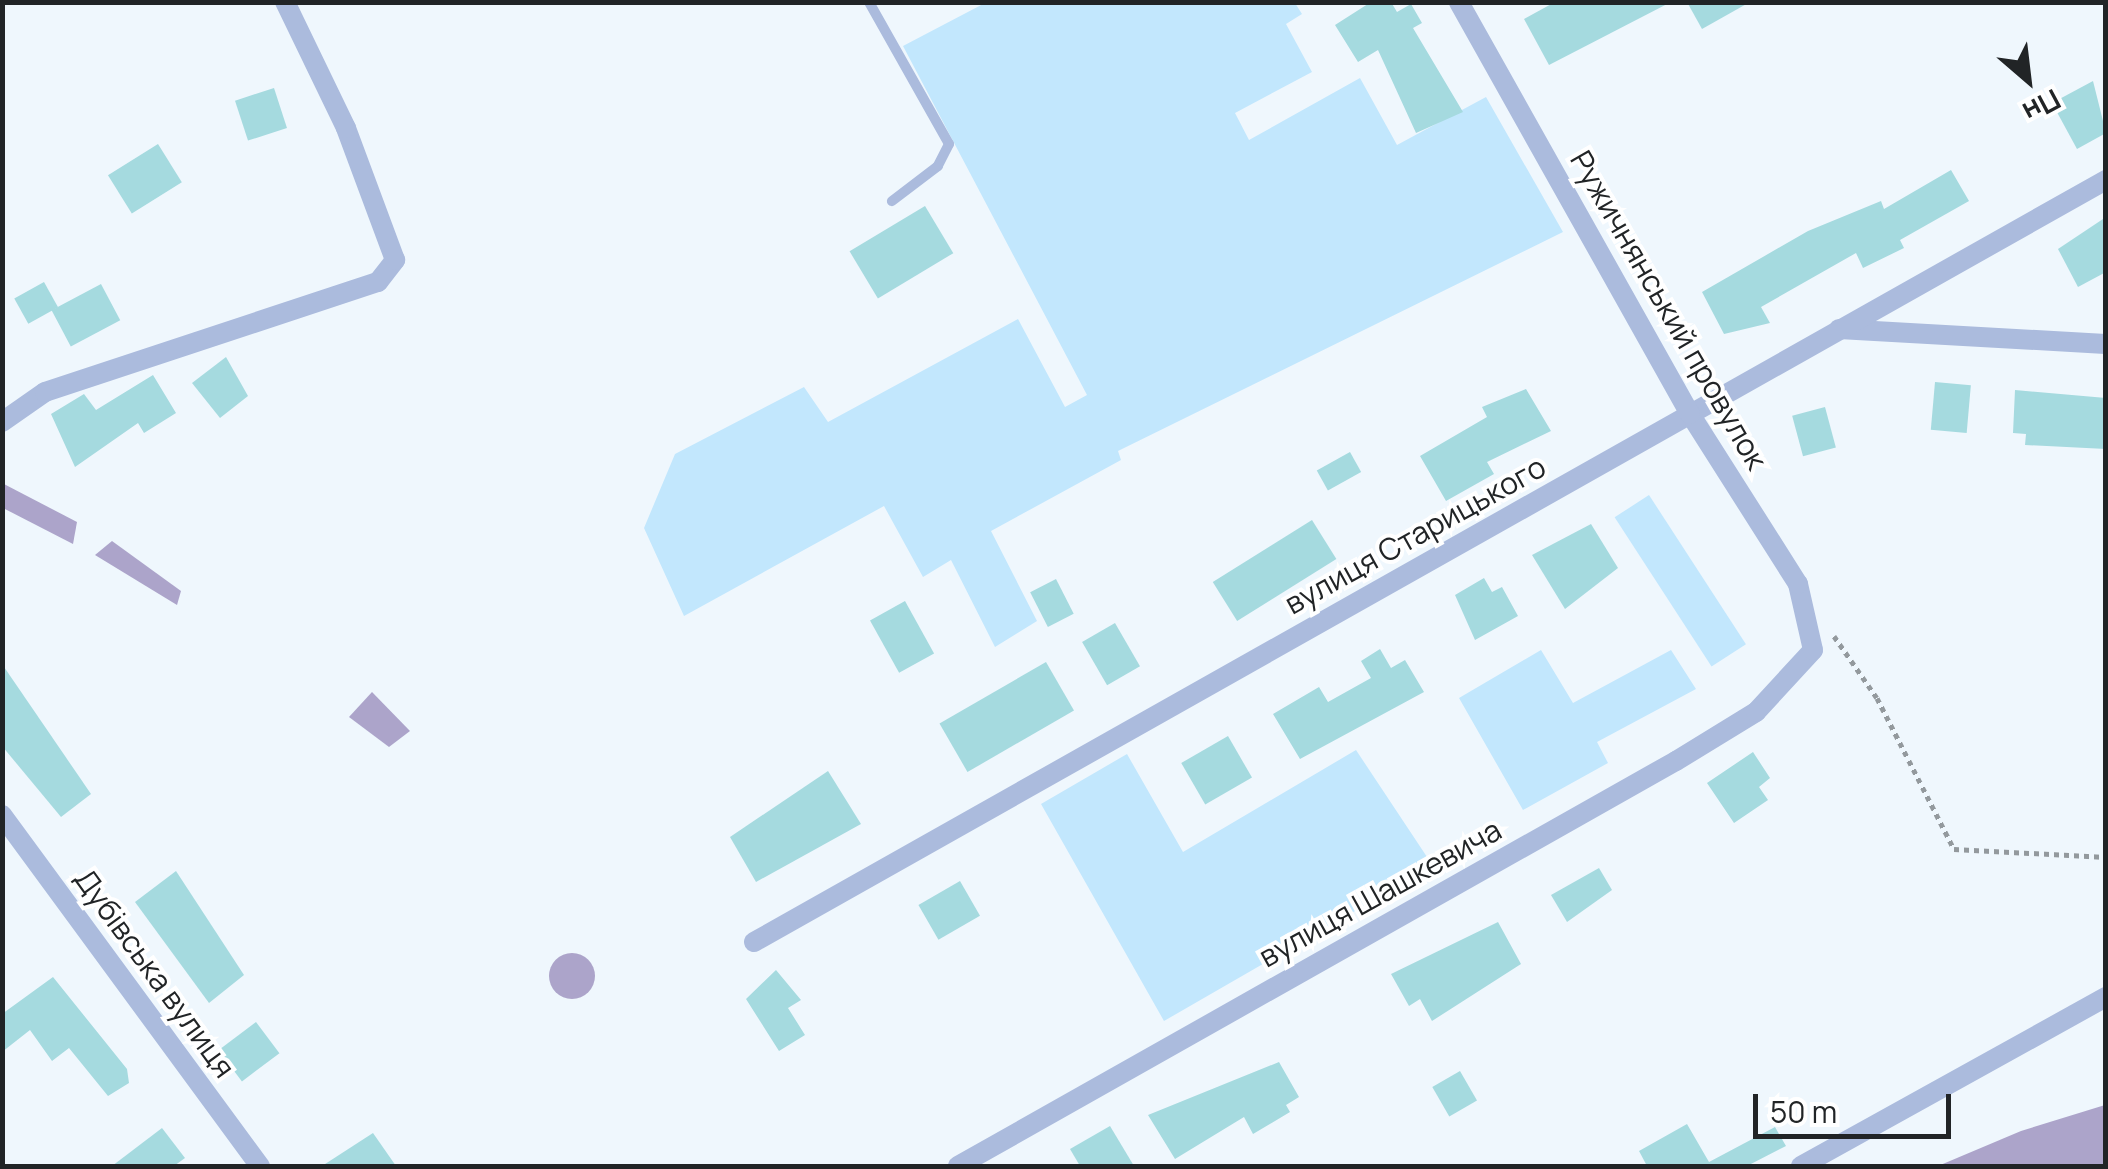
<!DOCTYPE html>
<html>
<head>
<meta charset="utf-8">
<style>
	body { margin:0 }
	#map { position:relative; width:2108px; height:1169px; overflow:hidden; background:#eff7fd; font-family:Manrope,sans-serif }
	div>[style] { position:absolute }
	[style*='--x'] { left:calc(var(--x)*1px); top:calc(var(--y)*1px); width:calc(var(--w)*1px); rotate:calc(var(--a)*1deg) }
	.green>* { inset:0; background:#c2e7fd; transform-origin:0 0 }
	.water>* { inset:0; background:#aca4ca }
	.round { border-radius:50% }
	.building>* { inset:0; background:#a5dadf; transform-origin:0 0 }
	.path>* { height:5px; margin-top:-2.5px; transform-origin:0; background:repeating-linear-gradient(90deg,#93999d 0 5px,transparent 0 10px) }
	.service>* { height:10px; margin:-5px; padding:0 5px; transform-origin:5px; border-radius:5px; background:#abbbdd }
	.minor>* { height:20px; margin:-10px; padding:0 10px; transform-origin:10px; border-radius:10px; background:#abbbdd }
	span { translate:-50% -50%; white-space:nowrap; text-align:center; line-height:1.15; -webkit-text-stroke:8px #fff; paint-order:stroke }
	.street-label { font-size:30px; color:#212426 }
	.frame { position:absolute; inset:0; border:5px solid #212426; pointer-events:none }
	.north { position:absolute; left:1978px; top:30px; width:100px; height:100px; -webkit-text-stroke:8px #fff; paint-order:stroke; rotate:152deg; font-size:28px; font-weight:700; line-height:40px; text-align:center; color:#212426 }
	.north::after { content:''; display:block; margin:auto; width:35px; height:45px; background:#212426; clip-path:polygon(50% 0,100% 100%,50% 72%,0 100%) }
	.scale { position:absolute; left:1753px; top:1094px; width:198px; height:45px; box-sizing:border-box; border:5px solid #212426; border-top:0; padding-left:12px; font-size:30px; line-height:35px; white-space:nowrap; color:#212426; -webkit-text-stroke:8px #fff; paint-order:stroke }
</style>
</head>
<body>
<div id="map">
	<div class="green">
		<div style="clip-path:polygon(985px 3px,1295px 3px,1302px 14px,1286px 24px,1312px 72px,1235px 113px,1249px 140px,1360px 78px,1397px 145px,1486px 97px,1563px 232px,1118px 451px,1121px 460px,991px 531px,1037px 621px,995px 647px,951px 560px,923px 577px,884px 506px,684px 616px,644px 528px,675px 454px,804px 387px,828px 422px,1018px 319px,1065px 407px,1087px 395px,903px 46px)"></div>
		<div style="left:1649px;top:495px;width:178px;height:41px;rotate:57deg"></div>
		<div style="clip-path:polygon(1541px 650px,1573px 703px,1671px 650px,1696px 689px,1597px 742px,1608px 763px,1523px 810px,1459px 698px)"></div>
		<div style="clip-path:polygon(1356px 750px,1433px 866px,1164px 1021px,1041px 804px,1127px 754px,1183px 852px)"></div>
	</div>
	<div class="water">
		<div style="clip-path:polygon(2px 483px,77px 522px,73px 544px,3px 508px)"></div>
		<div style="clip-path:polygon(112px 541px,181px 591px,177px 605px,95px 555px)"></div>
		<div style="clip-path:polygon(372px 692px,410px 731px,389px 747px,349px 717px)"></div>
		<div class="round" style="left:549px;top:953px;width:46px;height:46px"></div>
		<div style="clip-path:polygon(2105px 1105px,2105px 1166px,1938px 1166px,2021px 1131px)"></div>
	</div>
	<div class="building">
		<div style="clip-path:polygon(1371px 2px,1391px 2px,1397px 12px,1411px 4px,1422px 23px,1413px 28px,1463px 112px,1416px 133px,1378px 50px,1358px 62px,1335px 25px)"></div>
		<div style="clip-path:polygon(1555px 2px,1671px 2px,1549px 65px,1524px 19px)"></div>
		<div style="clip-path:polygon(1687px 2px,1750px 2px,1702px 29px)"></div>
		<div style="clip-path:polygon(2093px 81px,2106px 133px,2077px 149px,2052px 103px)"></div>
		<div style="left:274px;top:88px;width:42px;height:41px;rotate:72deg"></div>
		<div style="left:158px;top:144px;width:45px;height:59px;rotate:58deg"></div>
		<div style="clip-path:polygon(1951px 170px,1969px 201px,1900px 240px,1904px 248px,1863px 268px,1856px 253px,1761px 307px,1770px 323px,1724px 334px,1702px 292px,1808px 231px,1881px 201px,1884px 209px)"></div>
		<div style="left:925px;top:206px;width:55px;height:88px;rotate:59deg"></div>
		<div style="clip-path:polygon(2106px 217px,2106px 272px,2078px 287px,2058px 249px)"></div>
		<div style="left:44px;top:282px;width:29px;height:34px;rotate:61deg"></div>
		<div style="left:101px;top:284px;width:41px;height:56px;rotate:62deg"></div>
		<div style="clip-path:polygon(226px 357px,248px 396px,220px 418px,192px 383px)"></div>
		<div style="clip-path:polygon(153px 375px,176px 413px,144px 433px,138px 423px,75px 467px,51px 414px,84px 394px,96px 410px)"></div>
		<div style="left:1935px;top:382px;width:36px;height:48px;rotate:5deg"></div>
		<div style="clip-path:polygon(1526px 389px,1551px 431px,1487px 462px,1494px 474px,1446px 501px,1420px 456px,1487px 417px,1482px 407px)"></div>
		<div style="clip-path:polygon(2015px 390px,2106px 398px,2106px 449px,2025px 445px,2026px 434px,2013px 433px)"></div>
		<div style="left:1825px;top:407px;width:42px;height:34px;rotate:75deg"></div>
		<div style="left:1350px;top:452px;width:23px;height:38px;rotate:61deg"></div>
		<div style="left:1312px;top:520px;width:46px;height:117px;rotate:58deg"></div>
		<div style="clip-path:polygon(1591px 524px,1618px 568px,1565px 609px,1532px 555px)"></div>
		<div style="clip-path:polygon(1484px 578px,1492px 592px,1502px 587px,1518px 616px,1475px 640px,1455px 595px)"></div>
		<div style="left:1056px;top:579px;width:39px;height:29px;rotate:63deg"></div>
		<div style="left:905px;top:601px;width:60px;height:40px;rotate:61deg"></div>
		<div style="left:1115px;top:623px;width:50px;height:38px;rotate:60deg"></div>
		<div style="clip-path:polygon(1380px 649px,1391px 668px,1405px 660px,1424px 692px,1300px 759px,1273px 714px,1319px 687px,1328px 702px,1371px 678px,1361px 661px)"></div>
		<div style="left:1046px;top:662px;width:56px;height:123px;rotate:60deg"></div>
		<div style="clip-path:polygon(2px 664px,91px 794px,61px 817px,2px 746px)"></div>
		<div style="left:1228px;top:736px;width:48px;height:54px;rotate:60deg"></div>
		<div style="clip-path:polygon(1753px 752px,1770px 778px,1759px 787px,1768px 800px,1734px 823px,1707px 783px)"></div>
		<div style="clip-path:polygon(828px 771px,861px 824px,756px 882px,730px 837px)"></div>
		<div style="clip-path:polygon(1599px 868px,1612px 890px,1567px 922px,1551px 895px)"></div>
		<div style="clip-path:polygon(176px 871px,244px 975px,209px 1003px,135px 902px)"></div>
		<div style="left:960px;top:881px;width:40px;height:48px;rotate:60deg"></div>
		<div style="clip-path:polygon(1498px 922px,1521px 964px,1432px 1021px,1420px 999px,1409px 1006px,1391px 974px)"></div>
		<div style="clip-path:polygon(776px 970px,801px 1000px,788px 1008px,805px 1035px,779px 1051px,746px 999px)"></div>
		<div style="clip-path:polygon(53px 977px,127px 1069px,129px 1083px,108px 1096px,69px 1048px,52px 1061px,30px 1030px,2px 1052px,2px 1014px)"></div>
		<div style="left:256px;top:1022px;width:39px;height:47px;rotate:53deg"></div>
		<div style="clip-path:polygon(1279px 1062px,1299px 1097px,1286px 1105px,1290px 1112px,1253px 1134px,1244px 1117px,1175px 1159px,1148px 1115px)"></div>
		<div style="left:1460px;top:1071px;width:34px;height:32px;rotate:60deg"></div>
		<div style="clip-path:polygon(1687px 1124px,1709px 1162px,1775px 1127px,1786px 1146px,1747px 1166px,1647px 1166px,1639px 1151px)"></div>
		<div style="clip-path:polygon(1110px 1126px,1134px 1166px,1080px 1166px,1070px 1149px)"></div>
		<div style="clip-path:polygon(162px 1128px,185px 1158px,174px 1166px,112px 1166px)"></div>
		<div style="clip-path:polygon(373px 1133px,396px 1166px,322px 1166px)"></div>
	</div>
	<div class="path">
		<div style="--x:1834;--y:636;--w:75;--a:55.3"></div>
		<div style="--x:1877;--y:698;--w:169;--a:63"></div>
		<div style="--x:1954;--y:849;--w:152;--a:3"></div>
	</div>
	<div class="service">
		<div style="--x:869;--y:2;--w:163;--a:60.6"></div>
		<div style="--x:949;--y:144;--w:25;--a:117"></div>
		<div style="--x:938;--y:166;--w:58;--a:142.7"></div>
	</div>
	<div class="minor">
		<div style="--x:1839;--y:329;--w:267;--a:3.2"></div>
		<div style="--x:2;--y:422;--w:52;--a:-34.9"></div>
		<div style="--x:45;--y:392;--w:351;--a:-18.3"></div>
		<div style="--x:378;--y:282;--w:28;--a:-52"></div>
		<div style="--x:395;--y:260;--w:141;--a:-110.4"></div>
		<div style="--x:346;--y:128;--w:140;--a:-115.8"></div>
		<div style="--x:2;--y:815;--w:436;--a:53.7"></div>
		<div style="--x:754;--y:942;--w:1552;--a:-29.41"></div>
		<div style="--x:958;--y:1166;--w:824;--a:-29.43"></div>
		<div style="--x:1676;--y:761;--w:94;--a:-31.5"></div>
		<div style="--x:1756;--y:712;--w:84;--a:-47.4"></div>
		<div style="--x:1813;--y:650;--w:68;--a:-102.8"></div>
		<div style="--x:1798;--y:584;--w:201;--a:-122.4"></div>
		<div style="--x:1690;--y:414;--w:472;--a:-119.3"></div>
		<div style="--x:1801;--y:1166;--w:349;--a:-29"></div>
	</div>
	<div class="street-label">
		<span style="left:1669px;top:310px;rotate:60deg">Ружичнянський провулок</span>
		<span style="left:1415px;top:535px;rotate:-29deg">вулиця Старицького</span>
		<span style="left:1380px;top:893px;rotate:-29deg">вулиця Шашкевича</span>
		<span style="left:155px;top:973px;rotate:54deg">Дубівська вулиця</span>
	</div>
	<div class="frame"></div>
	<div class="north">Пн</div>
	<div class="scale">50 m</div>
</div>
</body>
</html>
